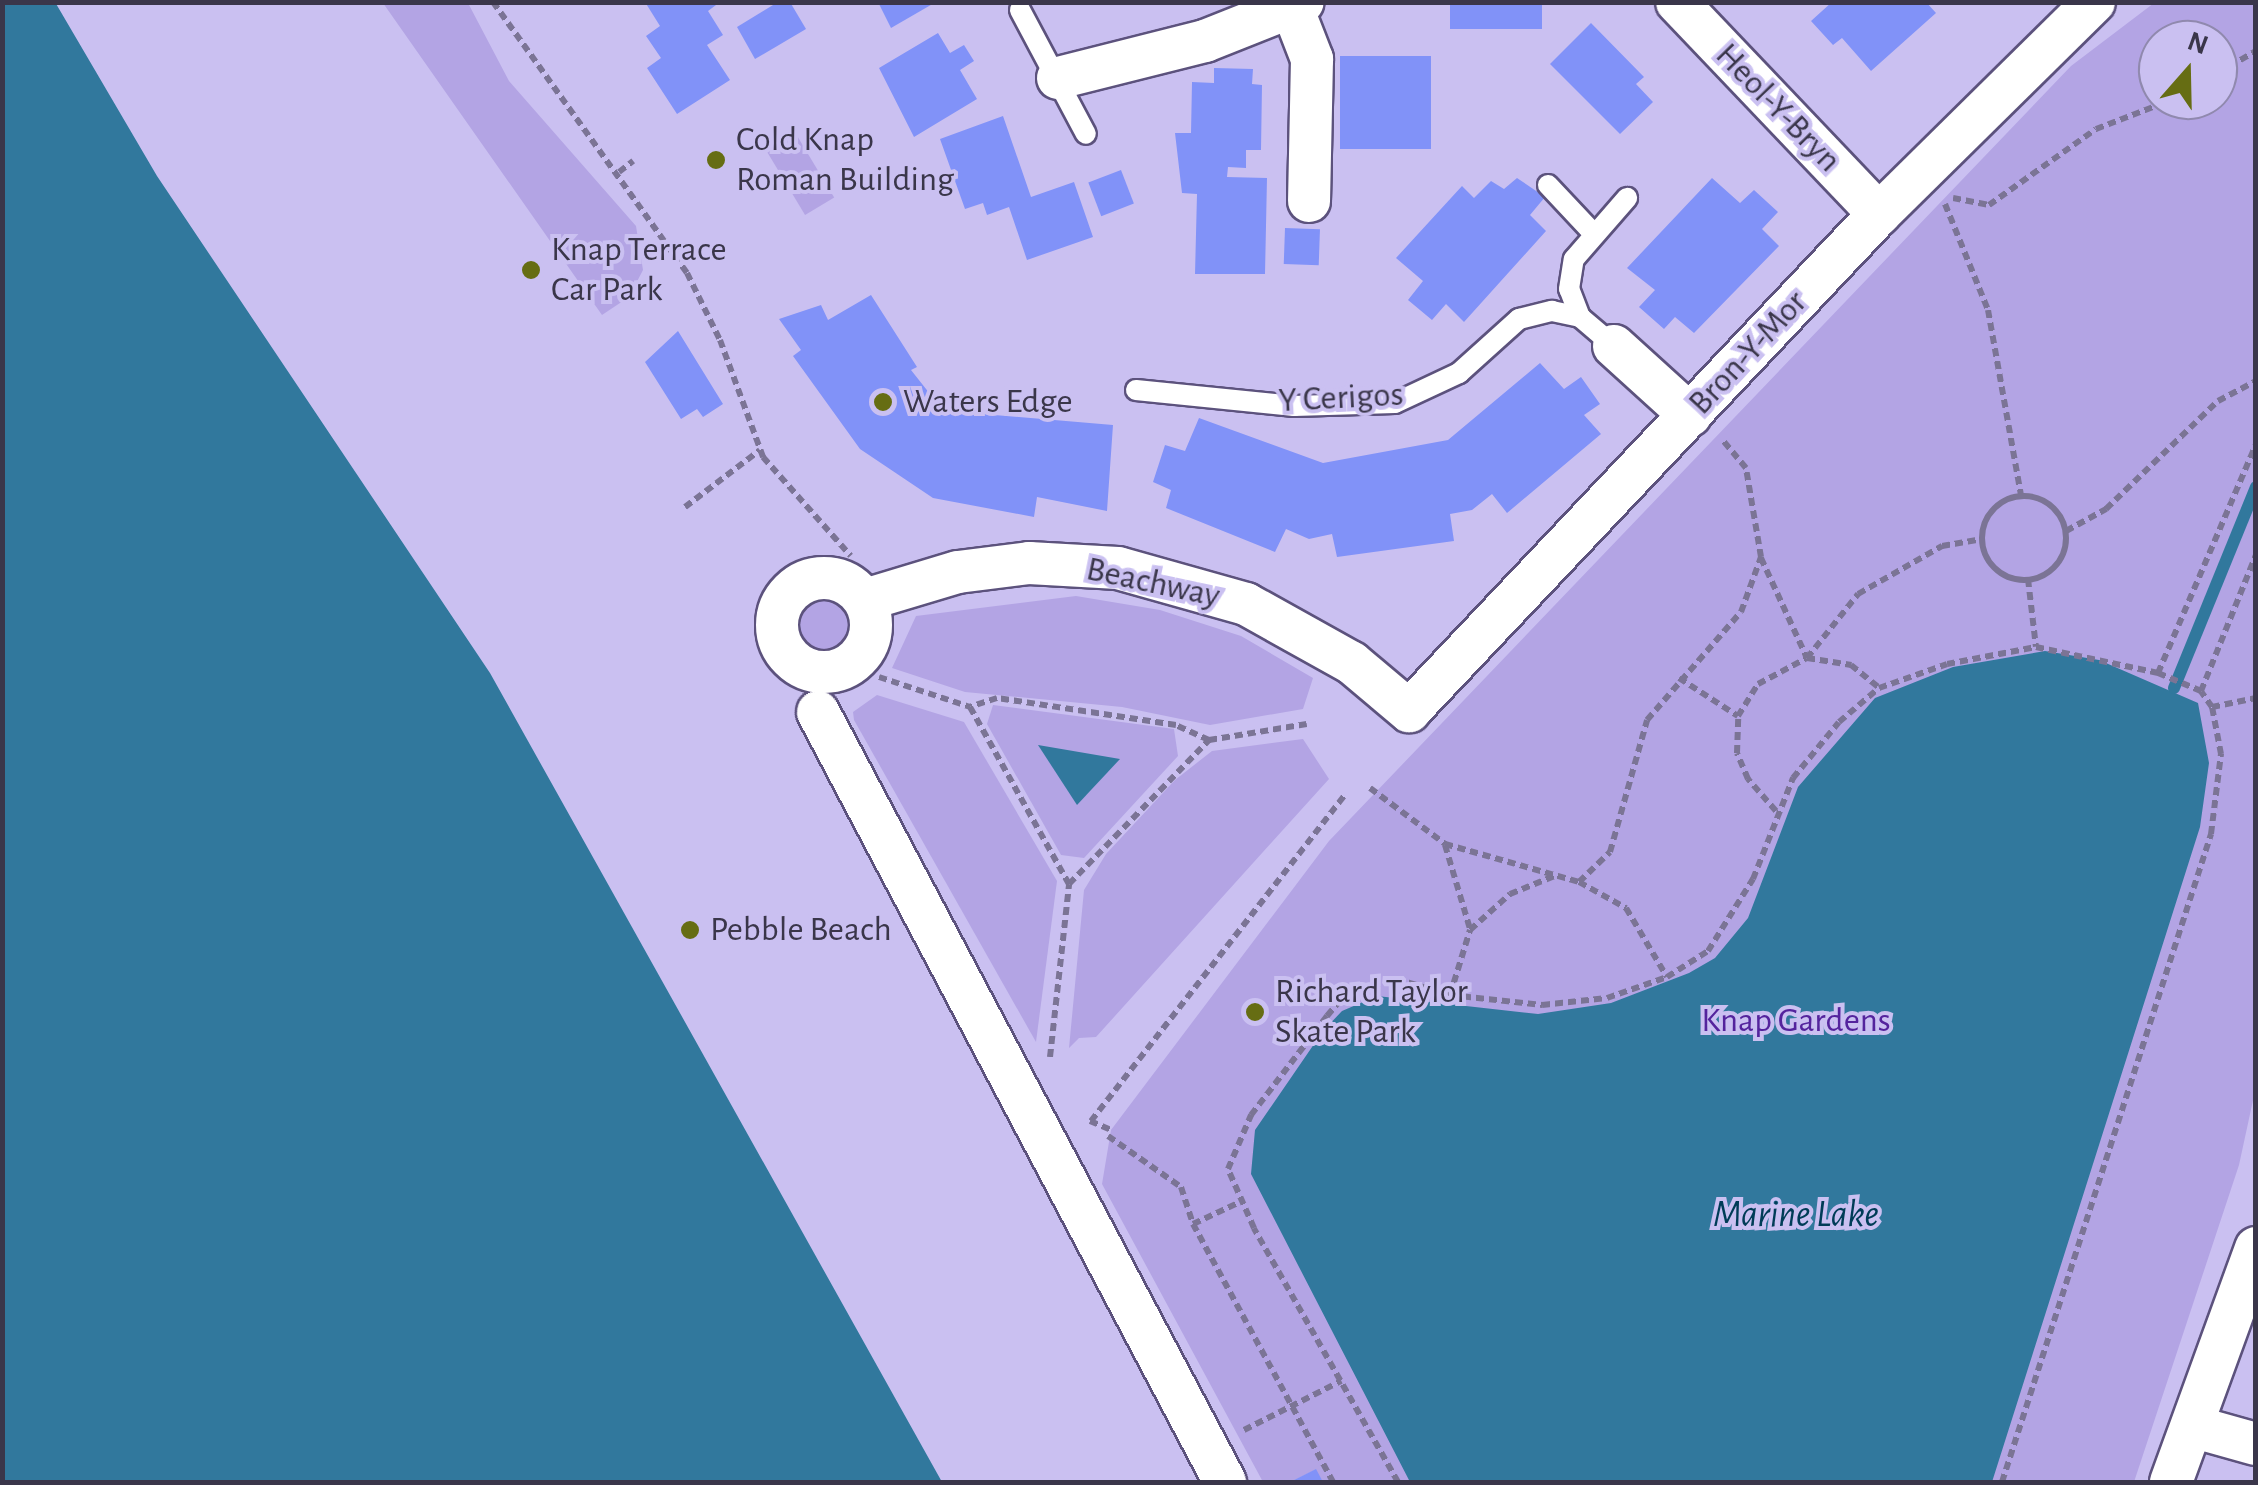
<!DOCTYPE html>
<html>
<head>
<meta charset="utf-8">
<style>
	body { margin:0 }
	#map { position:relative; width:2258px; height:1485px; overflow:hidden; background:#cac0f1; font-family:"Alegreya Sans",sans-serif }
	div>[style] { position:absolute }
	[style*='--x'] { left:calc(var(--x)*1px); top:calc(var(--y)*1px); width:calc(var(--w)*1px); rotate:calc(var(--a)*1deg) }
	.green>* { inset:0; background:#b3a4e4; transform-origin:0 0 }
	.round { border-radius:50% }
	.water>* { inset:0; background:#31789d }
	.stream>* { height:12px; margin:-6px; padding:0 6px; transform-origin:6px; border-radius:6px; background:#31789d }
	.building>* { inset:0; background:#8192f8; transform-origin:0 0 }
	.path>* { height:6px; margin-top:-3px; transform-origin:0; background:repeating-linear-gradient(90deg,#7b7495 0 8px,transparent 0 13px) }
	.path>.ring { margin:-3px; padding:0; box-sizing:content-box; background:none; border:6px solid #7b7495; border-radius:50% }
	.roads { filter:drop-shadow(2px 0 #5c527d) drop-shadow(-2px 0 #5c527d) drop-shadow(0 2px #5c527d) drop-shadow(0 -2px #5c527d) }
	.lane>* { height:20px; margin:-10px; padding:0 10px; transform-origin:10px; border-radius:10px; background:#fff }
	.street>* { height:42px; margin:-21px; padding:0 21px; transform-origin:21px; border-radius:21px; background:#fff }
	.street>.ring { margin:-21px; padding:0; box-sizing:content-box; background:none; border:42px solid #fff; border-radius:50% }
	.dots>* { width:28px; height:28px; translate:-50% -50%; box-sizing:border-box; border:5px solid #cac0f1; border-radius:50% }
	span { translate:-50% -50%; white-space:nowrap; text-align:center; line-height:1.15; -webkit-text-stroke:8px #cac0f1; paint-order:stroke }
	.street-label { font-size:35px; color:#3a364a }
	.poi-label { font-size:35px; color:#3a364a }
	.left { translate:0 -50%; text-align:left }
	.park-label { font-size:35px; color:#54249d }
	.water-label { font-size:38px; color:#003c57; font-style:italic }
	.frame { position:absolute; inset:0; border:5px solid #3a364a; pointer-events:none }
	.north { position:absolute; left:2138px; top:20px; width:100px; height:100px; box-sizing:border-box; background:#cac0f1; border:2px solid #9089ae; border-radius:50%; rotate:20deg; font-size:28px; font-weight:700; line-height:40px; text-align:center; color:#3a364a }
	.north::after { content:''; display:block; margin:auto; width:35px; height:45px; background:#666d13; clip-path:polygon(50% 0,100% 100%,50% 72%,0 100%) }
</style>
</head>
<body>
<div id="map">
	<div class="green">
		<div style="clip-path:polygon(383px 3px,468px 3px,509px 81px,636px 226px,643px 270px,629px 297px,602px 315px)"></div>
		<div style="clip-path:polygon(evenodd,2154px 3px,2255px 3px,2255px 1091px,2239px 1165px,2134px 1482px,1323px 1482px,1315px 1470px,1290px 1482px,1263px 1482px,1102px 1184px,1111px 1130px,1329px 841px,2071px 66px,2154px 3px,2158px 40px,2218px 40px,2218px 100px,2158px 100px,2158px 40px)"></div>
		<div style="left:793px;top:129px;width:80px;height:34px;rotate:59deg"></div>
		<div style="clip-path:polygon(1076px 596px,1160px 610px,1241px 636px,1313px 678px,1303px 709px,1210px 725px,1122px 707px,965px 692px,892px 668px,916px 616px)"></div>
		<div class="round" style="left:799px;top:597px;width:54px;height:54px"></div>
		<div style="clip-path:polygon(877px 695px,964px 722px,1057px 881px,1036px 1042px,854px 720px,853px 712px)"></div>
		<div style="clip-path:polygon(993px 705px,1174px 729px,1178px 756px,1084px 858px,1061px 855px,987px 724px)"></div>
		<div style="clip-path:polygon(1303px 739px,1329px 779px,1096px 1037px,1079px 1038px,1069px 1048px,1084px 890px,1106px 854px,1175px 780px,1212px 751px)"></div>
	</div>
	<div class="water">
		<div style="clip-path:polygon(55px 2px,157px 176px,490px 673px,942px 1482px,3px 1482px,2px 3px)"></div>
		<div style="clip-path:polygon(2045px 651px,2099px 660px,2198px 703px,2209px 763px,2200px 827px,1992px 1482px,1410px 1482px,1251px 1174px,1255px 1130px,1323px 1031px,1342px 1011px,1377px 996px,1538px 1014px,1611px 1003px,1689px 973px,1715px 958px,1748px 918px,1798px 787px,1875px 698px,1953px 667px)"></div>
		<div style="clip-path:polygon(1038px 745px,1120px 759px,1077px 805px)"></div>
	</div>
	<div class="stream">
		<div style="--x:2174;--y:688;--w:217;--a:-67.8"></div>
	</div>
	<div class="building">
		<div style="clip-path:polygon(645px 2px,720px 2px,708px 11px,723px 35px,707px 45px,730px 80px,677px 114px,647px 68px,661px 58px,646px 36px,660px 26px)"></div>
		<div style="clip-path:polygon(778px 2px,790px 2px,806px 29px,755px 59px,737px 27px)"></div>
		<div style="clip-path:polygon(878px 2px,936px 2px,891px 28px)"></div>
		<div style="left:1450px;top:2px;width:92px;height:27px"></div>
		<div style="clip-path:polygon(1832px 2px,1926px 2px,1936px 13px,1871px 71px,1842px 38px,1833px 45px,1811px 21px)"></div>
		<div style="clip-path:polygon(1591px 23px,1644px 77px,1636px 84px,1653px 102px,1620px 134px,1550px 64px)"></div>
		<div style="clip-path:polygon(938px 33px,950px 53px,964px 45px,974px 61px,960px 70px,977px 99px,914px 137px,879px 68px)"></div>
		<div style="left:1431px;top:56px;width:93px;height:91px;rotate:90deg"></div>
		<div style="clip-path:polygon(1214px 68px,1253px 69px,1252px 84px,1262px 85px,1261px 150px,1246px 150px,1246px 168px,1228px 167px,1227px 177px,1267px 178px,1265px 274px,1195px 274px,1197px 194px,1182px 193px,1175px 133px,1191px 133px,1192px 82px,1214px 83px)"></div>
		<div style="clip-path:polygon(1003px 116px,1031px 197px,1074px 182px,1093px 237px,1027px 260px,1009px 207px,987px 215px,983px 203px,965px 209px,940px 139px)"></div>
		<div style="left:1121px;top:170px;width:36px;height:35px;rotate:69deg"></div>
		<div style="clip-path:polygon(1517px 178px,1545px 197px,1530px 215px,1546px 231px,1464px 322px,1446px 304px,1432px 320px,1408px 300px,1423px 281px,1396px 258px,1462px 186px,1474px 198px,1491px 181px,1504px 189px)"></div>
		<div style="clip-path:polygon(1712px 178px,1740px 203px,1754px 190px,1778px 212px,1762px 229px,1779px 246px,1694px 333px,1675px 317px,1664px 329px,1639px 307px,1655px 290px,1627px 268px)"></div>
		<div style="left:1285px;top:228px;width:35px;height:36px;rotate:2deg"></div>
		<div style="clip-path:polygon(871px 295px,917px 367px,911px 370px,930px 394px,959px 412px,1113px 425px,1107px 511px,1037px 497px,1034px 517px,933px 498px,860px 449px,793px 356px,801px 350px,779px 319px,821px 305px,828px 320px)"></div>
		<div style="clip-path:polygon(678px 331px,723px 404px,703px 417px,697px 409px,681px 419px,645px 362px)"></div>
		<div style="clip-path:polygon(1540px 363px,1564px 389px,1581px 377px,1600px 404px,1584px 415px,1601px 434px,1507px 513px,1492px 494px,1472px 510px,1450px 514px,1454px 541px,1337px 557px,1332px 534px,1309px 539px,1286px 529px,1275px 552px,1166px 508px,1171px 490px,1153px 482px,1165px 445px,1185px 451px,1199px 418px,1323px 463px,1448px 440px)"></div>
		<div style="clip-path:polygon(1316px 1469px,1323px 1482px,1290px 1482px)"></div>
	</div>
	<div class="path">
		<div style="--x:493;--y:2;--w:333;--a:54.4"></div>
		<div style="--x:687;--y:273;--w:75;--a:63.8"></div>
		<div style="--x:720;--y:340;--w:125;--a:69.8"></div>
		<div style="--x:763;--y:457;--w:132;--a:48.4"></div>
		<div style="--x:2218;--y:73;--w:44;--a:-30.1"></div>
		<div style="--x:619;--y:172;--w:18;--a:-38"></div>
		<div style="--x:1953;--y:198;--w:37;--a:11"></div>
		<div style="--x:1989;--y:205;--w:131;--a:-35.4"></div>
		<div style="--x:2096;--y:129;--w:80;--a:-21.1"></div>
		<div style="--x:1945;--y:204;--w:114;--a:67.9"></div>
		<div style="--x:1988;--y:310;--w:189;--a:79.9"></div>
		<div class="ring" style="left:1982px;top:496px;width:78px;height:78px"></div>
		<div style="--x:685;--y:507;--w:94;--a:-37.2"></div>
		<div style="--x:2066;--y:531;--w:46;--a:-28.8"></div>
		<div style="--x:2106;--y:509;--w:156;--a:-44"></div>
		<div style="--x:2218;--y:401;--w:43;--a:-27.8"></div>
		<div style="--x:1761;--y:558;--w:110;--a:65.3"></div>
		<div style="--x:1807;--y:658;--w:82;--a:-51.4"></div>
		<div style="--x:1858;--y:594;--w:97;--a:-29.7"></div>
		<div style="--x:1942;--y:546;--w:41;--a:-9.9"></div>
		<div style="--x:2028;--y:579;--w:68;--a:83.3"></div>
		<div style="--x:2158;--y:673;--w:47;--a:22.7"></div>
		<div style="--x:879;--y:677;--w:96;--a:18.2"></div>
		<div style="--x:970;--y:707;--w:203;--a:60.8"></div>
		<div style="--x:1069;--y:884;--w:201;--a:-45.8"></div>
		<div style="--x:1209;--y:740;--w:36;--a:-156"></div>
		<div style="--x:1176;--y:725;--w:181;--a:-171.4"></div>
		<div style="--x:997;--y:698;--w:28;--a:162"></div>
		<div style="--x:1679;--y:678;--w:70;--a:32.8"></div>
		<div style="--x:2212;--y:707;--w:45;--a:-11.6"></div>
		<div style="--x:1209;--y:740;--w:99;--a:-9.3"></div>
		<div style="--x:1370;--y:788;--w:94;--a:36.7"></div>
		<div style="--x:1445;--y:844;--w:139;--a:15.8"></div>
		<div style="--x:1579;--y:882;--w:54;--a:29"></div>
		<div style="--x:1626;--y:908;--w:80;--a:59.3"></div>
		<div style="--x:1776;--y:811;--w:43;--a:-131.2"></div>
		<div style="--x:1748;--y:779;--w:28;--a:-113"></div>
		<div style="--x:1737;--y:753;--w:37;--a:-88"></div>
		<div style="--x:1738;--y:716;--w:38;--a:-58"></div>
		<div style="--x:1758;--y:684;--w:55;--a:-28"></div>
		<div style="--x:1807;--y:658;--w:45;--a:9"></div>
		<div style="--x:1851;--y:665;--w:36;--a:39"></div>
		<div style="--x:1445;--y:845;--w:88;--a:73.4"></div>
		<div style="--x:1579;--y:882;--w:43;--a:-44.1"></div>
		<div style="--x:1610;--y:852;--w:137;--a:-74.3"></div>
		<div style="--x:1647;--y:720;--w:143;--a:-49"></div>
		<div style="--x:1741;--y:612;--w:59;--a:-70"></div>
		<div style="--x:1761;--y:557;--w:90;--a:-99.6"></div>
		<div style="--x:1746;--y:468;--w:35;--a:-130"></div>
		<div style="--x:1450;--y:995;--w:68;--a:-72.9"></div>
		<div style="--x:1470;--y:930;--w:54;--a:-42"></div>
		<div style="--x:1510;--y:894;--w:51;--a:-22"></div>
		<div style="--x:1050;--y:1057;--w:174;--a:-83.7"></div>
		<div style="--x:1090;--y:1121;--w:23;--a:23"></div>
		<div style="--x:1091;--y:1121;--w:415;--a:-52.1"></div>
		<div style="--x:1108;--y:1136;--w:89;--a:34.9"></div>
		<div style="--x:1181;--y:1187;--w:39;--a:72"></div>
		<div style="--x:1193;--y:1224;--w:294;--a:61.5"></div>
		<div style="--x:1193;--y:1224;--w:54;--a:-25.1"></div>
		<div style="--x:1244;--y:1430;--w:109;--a:-26.8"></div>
		<div style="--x:1398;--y:1482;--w:292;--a:-119.6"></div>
		<div style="--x:1254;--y:1228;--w:64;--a:-113.8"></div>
		<div style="--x:1228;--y:1169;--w:59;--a:-66.9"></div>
		<div style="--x:1251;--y:1115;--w:125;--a:-52.5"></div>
		<div style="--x:1327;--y:1016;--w:31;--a:-50"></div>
		<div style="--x:1347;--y:992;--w:51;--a:-14.9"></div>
		<div style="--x:1396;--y:979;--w:56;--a:16.5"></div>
		<div style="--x:1450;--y:995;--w:93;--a:6.2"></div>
		<div style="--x:1542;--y:1005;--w:65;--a:-6.1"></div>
		<div style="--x:1607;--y:998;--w:64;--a:-19.3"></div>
		<div style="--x:1667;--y:977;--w:49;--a:-32.4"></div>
		<div style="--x:1708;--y:951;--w:85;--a:-58"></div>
		<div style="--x:1753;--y:879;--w:109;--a:-68.4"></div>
		<div style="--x:1793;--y:778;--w:72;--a:-50.6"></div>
		<div style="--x:1839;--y:722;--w:52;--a:-40.4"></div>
		<div style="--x:1879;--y:688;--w:72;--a:-19.4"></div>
		<div style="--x:1947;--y:664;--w:91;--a:-10.8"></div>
		<div style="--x:2036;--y:647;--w:125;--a:12"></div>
		<div style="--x:2158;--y:673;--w:249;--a:-66.8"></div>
		<div style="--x:2002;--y:1482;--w:681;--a:-72.12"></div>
		<div style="--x:2211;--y:834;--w:81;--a:-82.9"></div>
		<div style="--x:2221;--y:754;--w:48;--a:-100.8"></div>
		<div style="--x:2212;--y:707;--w:19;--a:-125"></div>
		<div style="--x:2201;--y:691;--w:147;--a:-68"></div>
	</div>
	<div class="roads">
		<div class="lane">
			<div style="--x:1020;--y:10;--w:140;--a:62"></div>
			<div style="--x:1548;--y:185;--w:66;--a:46.8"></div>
			<div style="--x:1580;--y:317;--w:30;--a:-111"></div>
			<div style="--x:1569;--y:289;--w:30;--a:-81"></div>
			<div style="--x:1574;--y:259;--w:81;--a:-49"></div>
			<div style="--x:1136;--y:390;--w:159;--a:5.8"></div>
			<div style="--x:1294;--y:406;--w:101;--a:-1.7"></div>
			<div style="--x:1395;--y:403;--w:71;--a:-25.1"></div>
			<div style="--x:1459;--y:373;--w:81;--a:-42"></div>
			<div style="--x:1519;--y:319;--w:34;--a:-14"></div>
			<div style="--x:1552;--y:311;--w:29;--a:12"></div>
			<div style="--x:1580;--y:317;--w:45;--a:40.5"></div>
		</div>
		<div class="street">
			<div style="--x:1677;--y:2;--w:293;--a:46.4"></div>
			<div style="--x:1293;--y:10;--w:53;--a:68.8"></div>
			<div style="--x:1312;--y:59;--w:142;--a:91.2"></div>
			<div style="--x:1058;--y:78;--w:152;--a:-14.1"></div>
			<div style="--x:1205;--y:41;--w:105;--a:-21.7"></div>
			<div style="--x:1614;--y:346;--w:103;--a:42.2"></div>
			<div class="ring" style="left:777px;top:578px;width:52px;height:52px"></div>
			<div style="--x:868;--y:599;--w:94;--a:-16.7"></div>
			<div style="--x:958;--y:572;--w:72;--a:-7.2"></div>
			<div style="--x:1029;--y:563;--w:89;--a:3.2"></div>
			<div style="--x:1118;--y:568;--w:133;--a:15.7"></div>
			<div style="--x:1246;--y:604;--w:121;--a:29.1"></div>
			<div style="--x:1352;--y:663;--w:75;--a:40.1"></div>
			<div style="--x:1409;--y:711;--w:684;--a:-46.6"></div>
			<div style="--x:1879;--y:214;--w:302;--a:-44.6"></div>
			<div style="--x:818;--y:712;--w:871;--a:62.14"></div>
			<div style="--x:2195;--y:1427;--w:63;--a:15.6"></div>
			<div style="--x:2171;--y:1482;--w:249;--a:-70"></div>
		</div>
	</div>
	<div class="dots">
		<div style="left:716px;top:160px;background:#666d13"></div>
		<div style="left:531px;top:270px;background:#666d13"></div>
		<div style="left:883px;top:402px;background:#666d13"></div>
		<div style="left:690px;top:930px;background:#666d13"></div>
		<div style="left:1255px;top:1012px;background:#666d13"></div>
	</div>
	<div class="street-label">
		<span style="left:1778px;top:108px;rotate:46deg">Heol-Y-Bryn</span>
		<span style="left:1748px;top:353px;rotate:-47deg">Bron-Y-Mor</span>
		<span style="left:1341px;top:398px;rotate:-3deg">Y Cerigos</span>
		<span style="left:1153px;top:583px;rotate:12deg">Beachway</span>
	</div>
	<div class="poi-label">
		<span class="left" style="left:736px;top:160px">Cold Knap<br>Roman Building</span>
		<span class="left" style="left:551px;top:270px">Knap Terrace<br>Car Park</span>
		<span class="left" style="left:903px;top:402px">Waters Edge</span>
		<span class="left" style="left:710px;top:930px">Pebble Beach</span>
		<span class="left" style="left:1275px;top:1012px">Richard Taylor<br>Skate Park</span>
	</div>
	<div class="park-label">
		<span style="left:1796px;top:1021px">Knap Gardens</span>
	</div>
	<div class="water-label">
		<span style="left:1796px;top:1216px">Marine Lake</span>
	</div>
	<div class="frame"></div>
	<div class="north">N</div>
</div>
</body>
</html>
